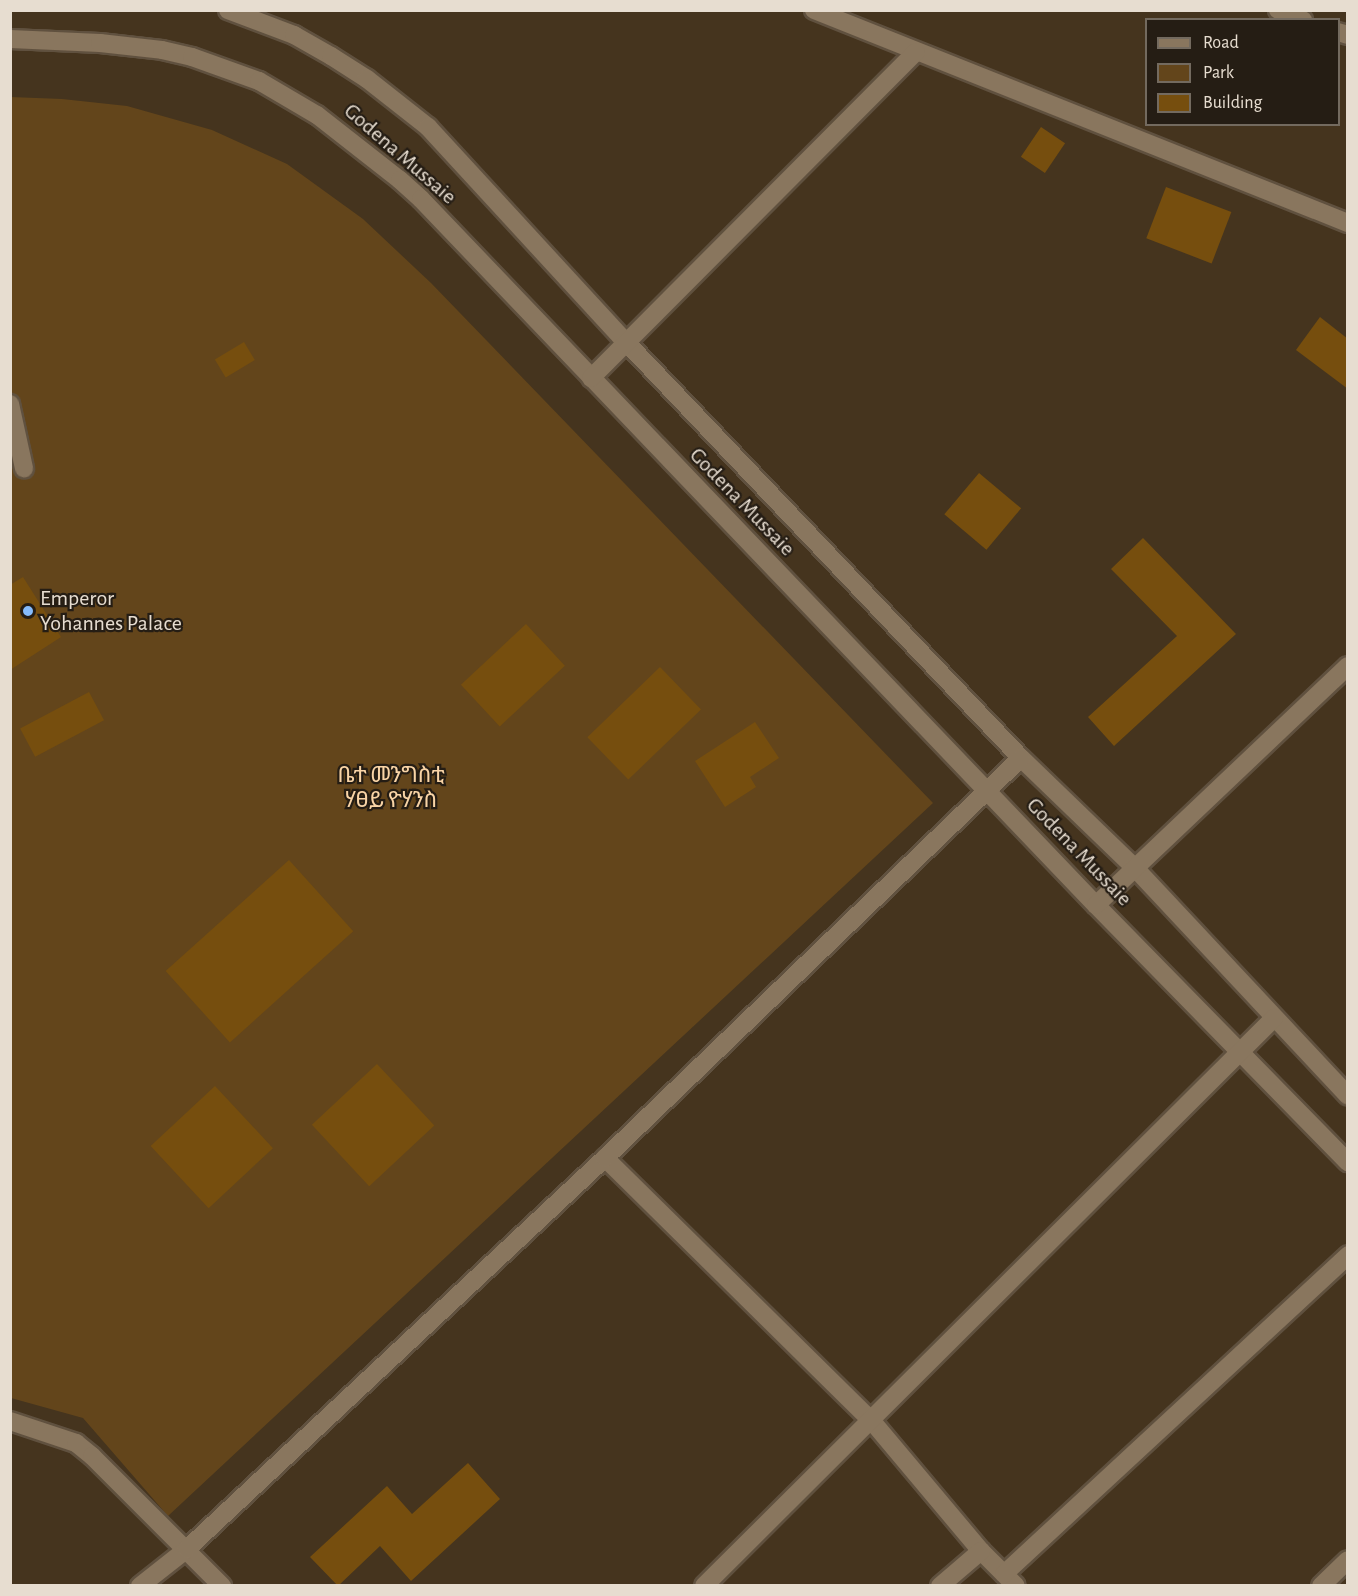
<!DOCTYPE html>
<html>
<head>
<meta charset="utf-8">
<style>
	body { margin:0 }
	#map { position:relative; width:1358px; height:1596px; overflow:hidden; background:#45341e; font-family:"Alegreya Sans","Noto Sans Ethiopic",sans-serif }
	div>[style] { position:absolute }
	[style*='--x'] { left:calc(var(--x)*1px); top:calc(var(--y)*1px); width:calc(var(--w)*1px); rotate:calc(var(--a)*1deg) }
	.green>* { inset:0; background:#63451b }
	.building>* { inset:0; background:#764e0e; transform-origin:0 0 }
	.roads { filter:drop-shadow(2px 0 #60513f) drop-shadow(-2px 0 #60513f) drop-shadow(0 2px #60513f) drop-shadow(0 -2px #60513f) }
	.minor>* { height:18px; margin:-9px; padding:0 9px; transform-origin:9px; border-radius:9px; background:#89765e }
	.dots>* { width:16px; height:16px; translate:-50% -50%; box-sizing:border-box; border:3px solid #251d14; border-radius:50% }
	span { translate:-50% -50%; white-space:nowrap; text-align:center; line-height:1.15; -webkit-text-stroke:4.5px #251d14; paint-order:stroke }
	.street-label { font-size:22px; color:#e7ddd0 }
	.poi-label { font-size:22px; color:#e7ddd0 }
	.left { translate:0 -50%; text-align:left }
	.park-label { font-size:22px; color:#f9d4a6 }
	.frame { position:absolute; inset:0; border:12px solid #e7ddd0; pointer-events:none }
	.legend { position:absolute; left:1145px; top:18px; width:195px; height:108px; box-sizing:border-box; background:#251d14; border:2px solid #736a5f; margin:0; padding:8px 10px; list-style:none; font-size:18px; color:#e7ddd0 }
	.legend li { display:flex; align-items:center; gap:12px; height:30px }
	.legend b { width:30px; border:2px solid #736a5f }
</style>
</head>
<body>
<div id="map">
	<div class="green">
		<div style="clip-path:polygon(10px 97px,62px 99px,127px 106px,212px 130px,287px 164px,363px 219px,431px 283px,933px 803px,168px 1516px,83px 1418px,11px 1398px)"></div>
	</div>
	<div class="building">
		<div style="left:1041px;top:127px;width:29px;height:36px;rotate:34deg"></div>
		<div style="left:1166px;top:187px;width:70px;height:55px;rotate:21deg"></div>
		<div style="clip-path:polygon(1320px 317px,1348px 339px,1348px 389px,1296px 350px)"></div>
		<div style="left:244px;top:342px;width:21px;height:34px;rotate:59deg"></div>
		<div style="left:979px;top:473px;width:55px;height:54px;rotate:40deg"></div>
		<div style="clip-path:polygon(1143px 538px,1236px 634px,1114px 746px,1088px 717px,1177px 636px,1111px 569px)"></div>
		<div style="clip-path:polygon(23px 577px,61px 637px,10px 670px,10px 585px)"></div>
		<div style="left:526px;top:624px;width:57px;height:89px;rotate:47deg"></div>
		<div style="left:660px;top:667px;width:59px;height:101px;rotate:46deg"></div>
		<div style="left:89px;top:692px;width:32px;height:78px;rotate:62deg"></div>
		<div style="clip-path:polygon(755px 722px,779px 758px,750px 777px,756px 787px,725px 807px,695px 761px)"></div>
		<div style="left:289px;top:860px;width:96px;height:166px;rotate:48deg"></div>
		<div style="left:377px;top:1064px;width:84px;height:89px;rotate:47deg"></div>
		<div style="left:215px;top:1086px;width:85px;height:88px;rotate:47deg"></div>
		<div style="clip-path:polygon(468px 1463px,500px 1499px,411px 1581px,380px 1546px,338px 1586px,310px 1557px,387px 1486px,412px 1514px)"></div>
	</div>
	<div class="roads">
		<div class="minor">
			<div style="--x:228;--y:10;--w:71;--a:20.7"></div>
			<div style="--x:294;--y:35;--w:43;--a:29.6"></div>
			<div style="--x:331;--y:56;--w:43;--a:32.6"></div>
			<div style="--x:367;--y:79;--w:78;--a:38.2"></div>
			<div style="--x:428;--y:127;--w:292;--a:47.4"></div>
			<div style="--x:626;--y:342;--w:574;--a:46.48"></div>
			<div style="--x:1021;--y:758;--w:157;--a:44"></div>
			<div style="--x:1134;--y:867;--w:313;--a:46.9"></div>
			<div style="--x:814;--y:10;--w:575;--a:21.75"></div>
			<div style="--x:1278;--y:10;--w:27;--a:22"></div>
			<div style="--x:1338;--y:32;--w:10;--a:17"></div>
			<div style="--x:10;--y:39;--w:90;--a:2.5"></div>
			<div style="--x:100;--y:43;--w:62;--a:6.4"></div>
			<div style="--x:162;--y:50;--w:31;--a:13"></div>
			<div style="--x:192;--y:57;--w:71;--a:19.7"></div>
			<div style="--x:259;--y:81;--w:67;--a:30.4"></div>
			<div style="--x:317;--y:115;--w:105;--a:38.1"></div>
			<div style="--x:400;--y:180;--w:28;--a:42"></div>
			<div style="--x:421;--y:199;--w:977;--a:46.29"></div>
			<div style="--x:1096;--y:905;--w:360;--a:45.6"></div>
			<div style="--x:591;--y:378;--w:460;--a:-45.1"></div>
			<div style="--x:10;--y:404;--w:66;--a:77.7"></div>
			<div style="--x:1096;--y:905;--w:347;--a:-43.5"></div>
			<div style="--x:605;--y:1158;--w:373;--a:44.6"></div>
			<div style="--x:871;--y:1420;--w:171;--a:50"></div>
			<div style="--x:981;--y:1551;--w:49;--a:45"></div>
			<div style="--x:10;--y:1421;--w:70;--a:18.4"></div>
			<div style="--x:76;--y:1443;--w:21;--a:39"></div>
			<div style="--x:92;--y:1456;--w:184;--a:45"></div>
			<div style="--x:1004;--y:1574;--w:469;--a:-42.8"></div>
			<div style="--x:140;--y:1586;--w:60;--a:-38.2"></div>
			<div style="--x:187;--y:1549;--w:572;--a:-43.09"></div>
			<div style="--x:605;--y:1158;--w:577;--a:-43.88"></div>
			<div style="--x:704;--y:1586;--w:805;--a:-44.9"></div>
			<div style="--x:940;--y:1586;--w:54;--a:-40.5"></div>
			<div style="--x:1321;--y:1586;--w:37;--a:-44"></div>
		</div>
	</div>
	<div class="dots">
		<div style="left:28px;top:611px;background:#85bbfb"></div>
	</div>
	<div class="street-label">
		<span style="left:400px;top:154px;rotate:41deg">Godena Mussaie</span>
		<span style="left:742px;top:502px;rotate:46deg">Godena Mussaie</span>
		<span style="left:1079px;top:852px;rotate:46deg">Godena Mussaie</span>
	</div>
	<div class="poi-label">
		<span class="left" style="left:40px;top:611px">Emperor<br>Yohannes Palace</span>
	</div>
	<div class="park-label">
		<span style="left:391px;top:788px">ቤተ መንግስቲ<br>ሃፀይ ዮሃንስ</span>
	</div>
	<div class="frame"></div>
	<ul class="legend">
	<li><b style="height:8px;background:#89765e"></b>Road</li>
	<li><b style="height:16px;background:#63451b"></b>Park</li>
	<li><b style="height:16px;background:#764e0e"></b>Building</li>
	</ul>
</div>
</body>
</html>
